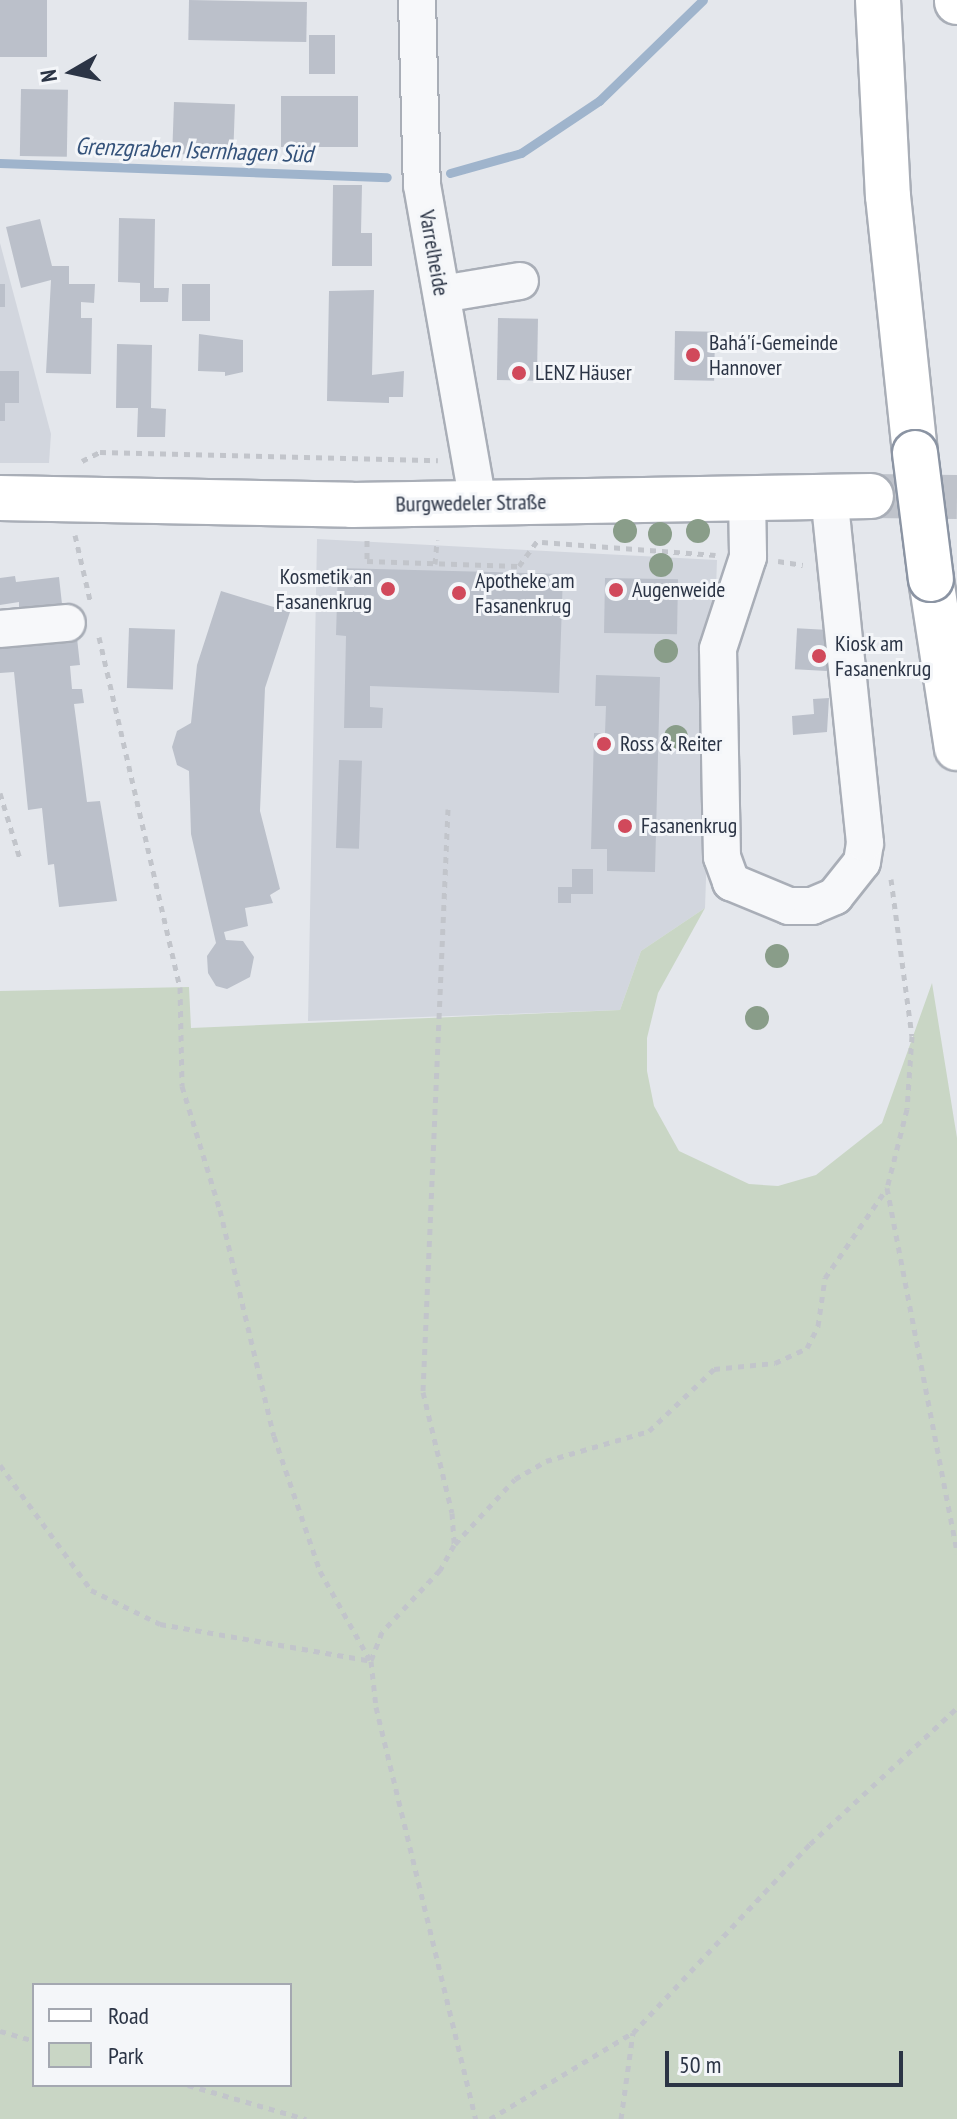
<!DOCTYPE html>
<html>
<head>
<meta charset="utf-8">
<style>
	body { margin:0 }
	#map { position:relative; width:957px; height:2119px; overflow:hidden; background:#e4e7ec; font-family:"PT Sans Narrow",sans-serif }
	div>[style] { position:absolute }
	[style*='--x'] { left:calc(var(--x)*1px); top:calc(var(--y)*1px); width:calc(var(--w)*1px); rotate:calc(var(--a)*1deg) }
	.built>* { inset:0; background:#d2d6de }
	.green>* { inset:0; background:#c9d6c5 }
	.stream>* { height:9px; margin:-4.5px; padding:0 4.5px; transform-origin:4.5px; border-radius:4.5px; background:#9fb4cc }
	.building>* { inset:0; background:#bbc0ca; transform-origin:0 0 }
	.major-tunnel>* { height:44px; margin-top:-22px; transform-origin:0; background:repeating-linear-gradient(90deg,#bfc3cb 0 44px,transparent 0 66px) }
	.path>* { height:5px; margin-top:-2.5px; transform-origin:0; background:repeating-linear-gradient(90deg,#c2c5cb 0 6px,transparent 0 12px) }
	.roads { filter:drop-shadow(2px 0 #a9aeb7) drop-shadow(-2px 0 #a9aeb7) drop-shadow(0 2px #a9aeb7) drop-shadow(0 -2px #a9aeb7) }
	.minor>* { height:36px; margin:-18px; padding:0 18px; transform-origin:18px; border-radius:18px; background:#f7f8fa }
	.major>* { height:44px; margin:-22px; padding:0 22px; transform-origin:22px; border-radius:22px; background:#fff }
	.highway>* { height:44px; margin:-22px; padding:0 22px; transform-origin:22px; border-radius:22px; background:#fff }
	.bridges { filter:drop-shadow(2px 0 #8b94a3) drop-shadow(-2px 0 #8b94a3) drop-shadow(0 2px #8b94a3) drop-shadow(0 -2px #8b94a3) }
	.highway-bridge>* { height:44px; margin:-22px; padding:0 22px; transform-origin:22px; border-radius:22px; background:#fff }
	.trees>* { width:24px; height:24px; margin:-12px; border-radius:50%; background:#899d89 }
	.dots>* { width:22px; height:22px; translate:-50% -50%; box-sizing:border-box; border:4px solid #f4f6f9; border-radius:50% }
	span { translate:-50% -50%; white-space:nowrap; text-align:center; line-height:1.15; -webkit-text-stroke:6px #f4f6f9; paint-order:stroke }
	.street-label { font-size:22px; color:#2b3445 }
	.poi-label { font-size:22px; color:#2b3445 }
	.left { translate:0 -50%; text-align:left }
	.right { translate:-100% -50%; text-align:right }
	.water-label { font-size:24px; color:#34527a; font-style:italic }
	.legend { position:absolute; left:32px; top:1983px; width:260px; height:104px; box-sizing:border-box; background:#f4f6f9; border:2px solid #a4a8b1; margin:0; padding:10px 14px; list-style:none; font-size:24px; color:#2b3445 }
	.legend li { display:flex; align-items:center; gap:16px; height:40px }
	.legend b { width:40px; border:2px solid #a4a8b1 }
	.north { position:absolute; left:32px; top:32px; width:80px; height:80px; -webkit-text-stroke:6px #f4f6f9; paint-order:stroke; rotate:261deg; font-size:22px; font-weight:700; line-height:32px; text-align:center; color:#2b3445 }
	.north::after { content:''; display:block; margin:auto; width:28px; height:36px; background:#2b3445; clip-path:polygon(50% 0,100% 100%,50% 72%,0 100%) }
	.scale { position:absolute; left:665px; top:2051px; width:238px; height:36px; box-sizing:border-box; border:4px solid #2b3445; border-top:0; padding-left:10px; font-size:24px; line-height:28px; white-space:nowrap; color:#2b3445; -webkit-text-stroke:6px #f4f6f9; paint-order:stroke }
</style>
</head>
<body>
<div id="map">
	<div class="built">
		<div style="clip-path:polygon(0 243px,51px 434px,49px 463px,0 463px)"></div>
		<div style="clip-path:polygon(317px 539px,717px 560px,705px 908px,641px 951px,620px 1010px,308px 1021px)"></div>
	</div>
	<div class="green">
		<div style="clip-path:polygon(evenodd,705px 908px,658px 993px,647px 1038px,647px 1071px,654px 1106px,679px 1151px,749px 1184px,778px 1186px,816px 1175px,882px 1123px,932px 983px,957px 1138px,957px 2119px,0 2119px,0 991px,189px 987px,191px 1028px,620px 1010px,641px 951px,705px 908px,34px 1985px,290px 1985px,290px 2085px,34px 2085px,34px 1985px)"></div>
	</div>
	<div class="stream">
		<div style="--x:0;--y:163;--w:387;--a:2.1"></div>
		<div style="--x:450;--y:173;--w:74;--a:-15.7"></div>
		<div style="--x:521;--y:153;--w:94;--a:-33.7"></div>
		<div style="--x:599;--y:101;--w:145;--a:-44.2"></div>
	</div>
	<div class="building">
		<div style="left:0;top:0;width:47px;height:57px"></div>
		<div style="left:189px;top:0;width:118px;height:40px;rotate:1deg"></div>
		<div style="left:309px;top:35px;width:26px;height:39px"></div>
		<div style="left:21px;top:89px;width:47px;height:67px;rotate:1deg"></div>
		<div style="left:281px;top:96px;width:77px;height:51px"></div>
		<div style="left:174px;top:102px;width:61px;height:52px;rotate:2deg"></div>
		<div style="clip-path:polygon(333px 185px,362px 185px,361px 233px,372px 233px,372px 266px,332px 266px)"></div>
		<div style="clip-path:polygon(119px 218px,155px 219px,154px 283px,154px 288px,169px 288px,168px 302px,140px 302px,140px 283px,118px 282px)"></div>
		<div style="clip-path:polygon(40px 219px,52px 266px,69px 266px,69px 284px,95px 284px,94px 303px,81px 302px,81px 318px,92px 318px,91px 374px,46px 373px,51px 280px,21px 288px,6px 227px)"></div>
		<div style="left:0;top:284px;width:5px;height:23px"></div>
		<div style="left:182px;top:284px;width:28px;height:37px"></div>
		<div style="clip-path:polygon(374px 290px,372px 375px,404px 371px,403px 397px,389px 397px,389px 403px,327px 401px,329px 291px)"></div>
		<div style="left:498px;top:318px;width:40px;height:62px;rotate:1deg"></div>
		<div style="left:675px;top:331px;width:40px;height:49px;rotate:1deg"></div>
		<div style="clip-path:polygon(199px 334px,243px 340px,243px 372px,225px 376px,225px 372px,198px 371px)"></div>
		<div style="clip-path:polygon(117px 344px,152px 345px,151px 408px,166px 409px,165px 437px,137px 437px,138px 408px,116px 408px)"></div>
		<div style="clip-path:polygon(0 371px,19px 371px,19px 403px,5px 403px,5px 421px,0 421px)"></div>
		<div style="clip-path:polygon(338px 568px,563px 574px,559px 693px,370px 686px,370px 707px,383px 708px,382px 728px,344px 728px,346px 636px,336px 635px)"></div>
		<div style="clip-path:polygon(15px 576px,16px 582px,59px 577px,62px 604px,19px 609px,19px 602px,0 605px,0 578px)"></div>
		<div style="left:605px;top:578px;width:73px;height:55px;rotate:1deg"></div>
		<div style="clip-path:polygon(221px 591px,290px 612px,265px 688px,260px 811px,280px 889px,270px 895px,273px 903px,245px 908px,248px 926px,224px 932px,226px 940px,243px 941px,254px 957px,250px 977px,227px 989px,216px 986px,208px 973px,207px 956px,216px 943px,191px 834px,189px 771px,177px 765px,172px 747px,177px 731px,191px 723px,197px 665px)"></div>
		<div style="left:129px;top:628px;width:46px;height:60px;rotate:2deg"></div>
		<div style="left:829px;top:630px;width:41px;height:32px;rotate:93deg"></div>
		<div style="clip-path:polygon(77px 638px,80px 665px,70px 666px,72px 689px,82px 689px,84px 703px,74px 704px,87px 802px,100px 801px,117px 901px,59px 907px,54px 864px,48px 865px,42px 808px,28px 810px,14px 672px,0 673px,0 646px)"></div>
		<div style="clip-path:polygon(596px 675px,660px 677px,655px 872px,607px 871px,607px 849px,591px 849px,594px 733px,605px 733px,606px 706px,595px 706px)"></div>
		<div style="clip-path:polygon(829px 698px,827px 732px,793px 735px,792px 716px,814px 714px,813px 699px)"></div>
		<div style="left:339px;top:760px;width:23px;height:88px;rotate:2deg"></div>
		<div style="clip-path:polygon(572px 869px,593px 869px,593px 894px,571px 894px,571px 903px,558px 903px,558px 887px,572px 887px)"></div>
	</div>
	<div class="major-tunnel">
		<div style="--x:871;--y:496;--w:86;--a:0.7"></div>
	</div>
	<div class="path">
		<div style="--x:82;--y:461;--w:20;--a:-27"></div>
		<div style="--x:100;--y:452;--w:338;--a:1.4"></div>
		<div style="--x:75;--y:535;--w:67;--a:77"></div>
		<div style="--x:367;--y:540;--w:21;--a:90"></div>
		<div style="--x:367;--y:561;--w:152;--a:1.9"></div>
		<div style="--x:519;--y:566;--w:32;--a:-54"></div>
		<div style="--x:542;--y:542;--w:174;--a:4.3"></div>
		<div style="--x:778;--y:561;--w:25;--a:9"></div>
		<div style="--x:435;--y:564;--w:24;--a:-85"></div>
		<div style="--x:99;--y:637;--w:359;--a:77"></div>
		<div style="--x:180;--y:987;--w:99;--a:88.8"></div>
		<div style="--x:182;--y:1086;--w:130;--a:73"></div>
		<div style="--x:220;--y:1210;--w:232;--a:76.6"></div>
		<div style="--x:274;--y:1436;--w:143;--a:71.2"></div>
		<div style="--x:320;--y:1571;--w:102;--a:60.7"></div>
		<div style="--x:0;--y:793;--w:69;--a:73.1"></div>
		<div style="--x:448;--y:809;--w:584;--a:92.46"></div>
		<div style="--x:423;--y:1392;--w:124;--a:76.5"></div>
		<div style="--x:452;--y:1513;--w:32;--a:86"></div>
		<div style="--x:454;--y:1545;--w:29;--a:119"></div>
		<div style="--x:440;--y:1570;--w:85;--a:133.1"></div>
		<div style="--x:382;--y:1632;--w:31;--a:111"></div>
		<div style="--x:371;--y:1661;--w:46;--a:83.8"></div>
		<div style="--x:376;--y:1707;--w:424;--a:76.4"></div>
		<div style="--x:891;--y:879;--w:158;--a:82.4"></div>
		<div style="--x:912;--y:1036;--w:73;--a:93.9"></div>
		<div style="--x:907;--y:1109;--w:81;--a:104.2"></div>
		<div style="--x:887;--y:1188;--w:372;--a:79.1"></div>
		<div style="--x:0;--y:1465;--w:155;--a:53.9"></div>
		<div style="--x:91;--y:1590;--w:77;--a:26.2"></div>
		<div style="--x:160;--y:1624;--w:214;--a:9.9"></div>
		<div style="--x:455;--y:1544;--w:88;--a:-47.3"></div>
		<div style="--x:515;--y:1479;--w:36;--a:-30"></div>
		<div style="--x:546;--y:1461;--w:107;--a:-16.2"></div>
		<div style="--x:649;--y:1431;--w:90;--a:-43.6"></div>
		<div style="--x:714;--y:1369;--w:61;--a:-5.6"></div>
		<div style="--x:775;--y:1363;--w:35;--a:-25"></div>
		<div style="--x:807;--y:1348;--w:25;--a:-63"></div>
		<div style="--x:818;--y:1326;--w:49;--a:-81.7"></div>
		<div style="--x:825;--y:1278;--w:109;--a:-55.4"></div>
		<div style="--x:0;--y:2031;--w:35;--a:16"></div>
		<div style="--x:188;--y:2085;--w:123;--a:16.1"></div>
		<div style="--x:490;--y:2119;--w:166;--a:-31.2"></div>
		<div style="--x:621;--y:2119;--w:87;--a:-82.1"></div>
		<div style="--x:633;--y:2033;--w:259;--a:-46.9"></div>
		<div style="--x:810;--y:1844;--w:200;--a:-42.8"></div>
	</div>
	<div class="roads">
		<div class="minor">
			<div style="--x:417;--y:0;--w:185;--a:88.5"></div>
			<div style="--x:422;--y:185;--w:323;--a:80"></div>
			<div style="--x:442;--y:294;--w:79;--a:-9.5"></div>
			<div style="--x:747;--y:497;--w:60;--a:89"></div>
			<div style="--x:748;--y:557;--w:97;--a:108.1"></div>
			<div style="--x:718;--y:649;--w:208;--a:88.9"></div>
			<div style="--x:722;--y:857;--w:27;--a:70"></div>
			<div style="--x:731;--y:882;--w:63;--a:22.5"></div>
			<div style="--x:789;--y:906;--w:23;--a:0"></div>
			<div style="--x:812;--y:906;--w:25;--a:-23"></div>
			<div style="--x:835;--y:896;--w:43;--a:-51.5"></div>
			<div style="--x:862;--y:862;--w:19;--a:-81"></div>
			<div style="--x:865;--y:843;--w:349;--a:-95.9"></div>
			<div style="--x:0;--y:629;--w:67;--a:-5.1"></div>
		</div>
		<div class="major">
			<div style="--x:0;--y:498;--w:352;--a:1.1"></div>
			<div style="--x:352;--y:505;--w:519;--a:-0.99"></div>
		</div>
		<div class="highway">
			<div style="--x:878;--y:0;--w:196;--a:87.1"></div>
			<div style="--x:888;--y:196;--w:258;--a:84"></div>
			<div style="--x:957;--y:0;--w:2;--a:90"></div>
			<div style="--x:931;--y:579;--w:171;--a:81.3"></div>
		</div>
	</div>
	<div class="bridges">
		<div class="highway-bridge">
			<div style="--x:915;--y:453;--w:127;--a:82.8"></div>
		</div>
	</div>
	<div class="trees">
		<div style="left:625px;top:531px"></div>
		<div style="left:698px;top:531px"></div>
		<div style="left:660px;top:534px"></div>
		<div style="left:661px;top:565px"></div>
		<div style="left:666px;top:651px"></div>
		<div style="left:676px;top:737px"></div>
		<div style="left:777px;top:956px"></div>
		<div style="left:757px;top:1018px"></div>
	</div>
	<div class="dots">
		<div style="left:693px;top:355px;background:#d1495b"></div>
		<div style="left:519px;top:373px;background:#d1495b"></div>
		<div style="left:388px;top:589px;background:#d1495b"></div>
		<div style="left:616px;top:590px;background:#d1495b"></div>
		<div style="left:459px;top:593px;background:#d1495b"></div>
		<div style="left:819px;top:656px;background:#d1495b"></div>
		<div style="left:604px;top:744px;background:#d1495b"></div>
		<div style="left:625px;top:826px;background:#d1495b"></div>
	</div>
	<div class="street-label">
		<span style="left:434px;top:253px;rotate:80deg">Varrelheide</span>
		<span style="left:471px;top:503px;rotate:-1deg">Burgwedeler Straße</span>
	</div>
	<div class="poi-label">
		<span class="left" style="left:709px;top:355px">Bahá'í-Gemeinde<br>Hannover</span>
		<span class="left" style="left:535px;top:373px">LENZ Häuser</span>
		<span class="right" style="left:372px;top:589px">Kosmetik an<br>Fasanenkrug</span>
		<span class="left" style="left:475px;top:593px">Apotheke am<br>Fasanenkrug</span>
		<span class="left" style="left:632px;top:590px">Augenweide</span>
		<span class="left" style="left:835px;top:656px">Kiosk am<br>Fasanenkrug</span>
		<span class="left" style="left:620px;top:744px">Ross &amp; Reiter</span>
		<span class="left" style="left:641px;top:826px">Fasanenkrug</span>
	</div>
	<div class="water-label">
		<span style="left:194px;top:150px;rotate:2deg">Grenzgraben Isernhagen Süd</span>
	</div>
	<ul class="legend">
	<li><b style="height:10px;background:#fff"></b>Road</li>
	<li><b style="height:22px;background:#c9d6c5"></b>Park</li>
	</ul>
	<div class="north">N</div>
	<div class="scale">50 m</div>
</div>
</body>
</html>
